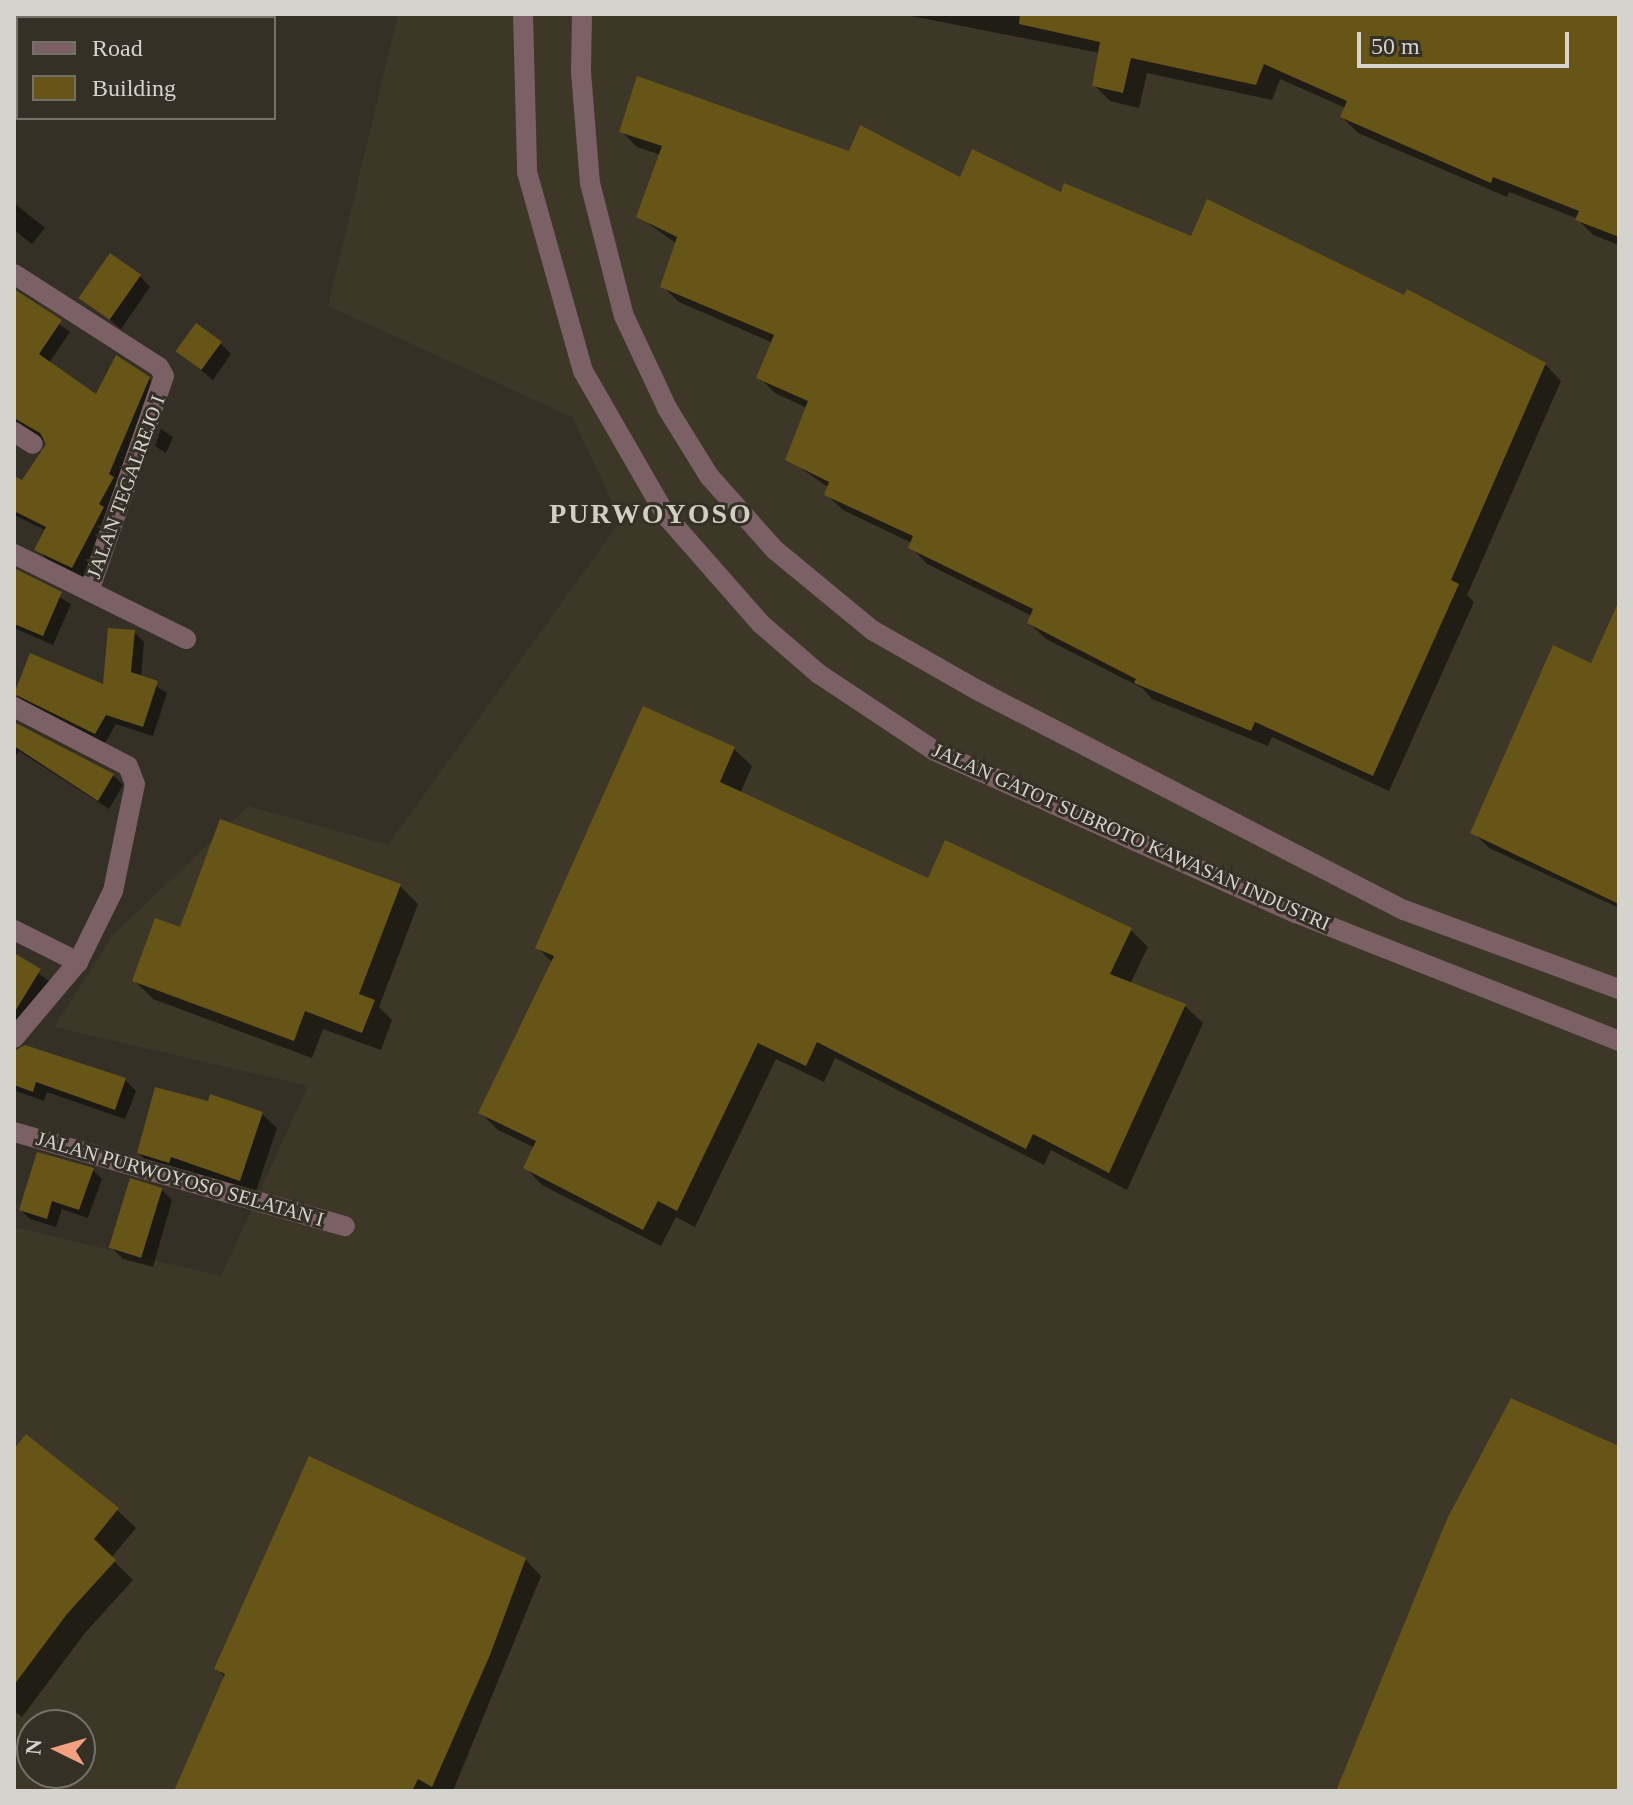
<!DOCTYPE html>
<html>
<head>
<meta charset="utf-8">
<style>
	body { margin:0 }
	#map { position:relative; width:1633px; height:1805px; overflow:hidden; background:#343026; font-family:"Times New Roman",serif }
	div>[style] { position:absolute }
	[style*='--x'] { left:calc(var(--x)*1px); top:calc(var(--y)*1px); width:calc(var(--w)*1px); rotate:calc(var(--a)*1deg) }
	.built>* { inset:0; background:#3c3726 }
	.shadow>* { inset:0; background:#0007 }
	.building>* { inset:0; background:#675417; transform-origin:0 0 }
	.minor>* { height:20px; margin:-10px; padding:0 10px; transform-origin:10px; border-radius:10px; background:#7b6066 }
	span { translate:-50% -50%; white-space:nowrap; text-align:center; line-height:1.15; -webkit-text-stroke:6px #343026; paint-order:stroke }
	.street-label { font-size:20px; color:#d5d3cd }
	.district-label { font-size:28px; color:#d2cec1; font-weight:700; letter-spacing:2px }
	.frame { position:absolute; inset:0; border:16px solid #d5d3cd; pointer-events:none }
	.legend { position:absolute; left:16px; top:16px; width:260px; height:104px; box-sizing:border-box; background:#343026; border:2px solid #747169; margin:0; padding:10px 14px; list-style:none; font-size:24px; color:#d5d3cd }
	.legend li { display:flex; align-items:center; gap:16px; height:40px }
	.legend b { width:40px; border:2px solid #747169 }
	.north { position:absolute; left:16px; top:1709px; width:80px; height:80px; box-sizing:border-box; background:#343026; border:2px solid #747169; border-radius:50%; rotate:275deg; font-size:22px; font-weight:700; line-height:32px; text-align:center; color:#d5d3cd }
	.north::after { content:''; display:block; margin:auto; width:28px; height:36px; background:#f2a07f; clip-path:polygon(50% 0,100% 100%,50% 72%,0 100%) }
	.scale { position:absolute; left:1357px; top:32px; width:212px; height:36px; box-sizing:border-box; border:4px solid #d5d3cd; border-top:0; padding-left:10px; font-size:24px; line-height:28px; white-space:nowrap; color:#d5d3cd; -webkit-text-stroke:6px #343026; paint-order:stroke }
</style>
</head>
<body>
<div id="map">
	<div class="built">
		<div style="clip-path:polygon(evenodd,398px 14px,1619px 14px,1619px 1791px,14px 1791px,14px 1227px,221px 1276px,308px 1086px,54px 1027px,113px 935px,248px 806px,388px 845px,621px 520px,572px 417px,328px 306px,398px 14px,32px 1725px,80px 1725px,80px 1773px,32px 1773px,32px 1725px)"></div>
	</div>
	<div class="shadow">
		<div style="clip-path:polygon(901px 14px,1619px 14px,1619px 245px,1593px 235px,1576px 218px,1509px 192px,1507px 197px,1358px 133px,1342px 117px,1346px 108px,1280px 79px,1272px 100px,1147px 73px,1139px 108px,1110px 101px,1094px 85px,1100px 53px)"></div>
		<div style="clip-path:polygon(621px 131px,850px 154px,961px 180px,1062px 195px,1545px 364px,1561px 381px,1467px 595px,1474px 602px,1389px 791px,1272px 737px,1268px 746px,1152px 699px,1142px 688px,1046px 639px,1029px 623px,1032px 616px,927px 564px,911px 547px,912px 543px,843px 510px,826px 494px,829px 488px,788px 459px,807px 408px,775px 393px,759px 377px,773px 343px,679px 302px,662px 286px,677px 244px,638px 216px,661px 155px,637px 147px)"></div>
		<div style="clip-path:polygon(14px 203px,45px 228px,32px 244px,14px 230px)"></div>
		<div style="clip-path:polygon(140px 276px,150px 287px,121px 329px,82px 297px)"></div>
		<div style="clip-path:polygon(14px 292px,70px 332px,49px 363px,96px 397px,149px 379px,159px 389px,112px 518px,83px 577px,47px 559px,37px 549px,47px 531px,14px 515px,14px 478px,22px 482px,48px 444px,14px 419px)"></div>
		<div style="clip-path:polygon(220px 343px,231px 354px,213px 380px,178px 352px)"></div>
		<div style="clip-path:polygon(161px 429px,173px 437px,166px 453px,155px 446px)"></div>
		<div style="clip-path:polygon(14px 571px,71px 604px,53px 645px,14px 628px)"></div>
		<div style="clip-path:polygon(1619px 606px,1619px 908px,1489px 848px,1473px 832px,1592px 666px)"></div>
		<div style="clip-path:polygon(134px 632px,144px 642px,141px 677px,167px 693px,153px 736px,116px 724px,105px 743px,25px 704px,15px 694px,105px 687px)"></div>
		<div style="clip-path:polygon(14px 724px,113px 775px,123px 785px,109px 809px,19px 751px,14px 760px)"></div>
		<div style="clip-path:polygon(734px 749px,752px 766px,740px 794px,929px 881px,1131px 930px,1148px 947px,1130px 984px,1185px 1006px,1203px 1023px,1127px 1190px,1051px 1150px,1044px 1165px,835px 1058px,824px 1082px,776px 1059px,695px 1227px,676px 1217px,661px 1246px,542px 1185px,525px 1167px,535px 1148px,498px 1130px,480px 1112px,553px 963px,538px 948px)"></div>
		<div style="clip-path:polygon(400px 886px,418px 904px,379px 1007px,392px 1020px,381px 1050px,323px 1029px,312px 1058px,153px 999px,134px 980px,181px 930px)"></div>
		<div style="clip-path:polygon(14px 955px,49px 981px,14px 1038px)"></div>
		<div style="clip-path:polygon(14px 1053px,125px 1080px,136px 1091px,125px 1119px,47px 1092px,44px 1101px,16px 1091px)"></div>
		<div style="clip-path:polygon(211px 1096px,262px 1114px,277px 1128px,255px 1194px,185px 1170px,183px 1176px,153px 1167px,139px 1153px,209px 1104px)"></div>
		<div style="clip-path:polygon(93px 1170px,102px 1179px,88px 1218px,62px 1209px,56px 1227px,30px 1219px,21px 1210px)"></div>
		<div style="clip-path:polygon(161px 1189px,172px 1200px,153px 1267px,123px 1259px,113px 1249px)"></div>
		<div style="clip-path:polygon(14px 1452px,117px 1510px,136px 1528px,111px 1558px,133px 1580px,85px 1633px,22px 1717px,14px 1711px)"></div>
		<div style="clip-path:polygon(525px 1559px,541px 1576px,453px 1791px,178px 1791px,226px 1678px,216px 1668px)"></div>
	</div>
	<div class="building">
		<div style="clip-path:polygon(1020px 14px,1619px 14px,1619px 237px,1575px 220px,1579px 211px,1493px 177px,1491px 183px,1340px 117px,1347px 101px,1264px 64px,1256px 85px,1131px 58px,1123px 93px,1092px 86px,1100px 42px,1019px 24px)"></div>
		<div style="clip-path:polygon(637px 76px,849px 151px,860px 125px,960px 177px,972px 149px,1061px 192px,1064px 183px,1191px 236px,1207px 199px,1404px 295px,1407px 289px,1546px 363px,1451px 580px,1459px 584px,1373px 776px,1255px 722px,1251px 731px,1134px 683px,1136px 679px,1027px 623px,1033px 609px,908px 548px,913px 536px,824px 495px,829px 482px,785px 460px,808px 401px,756px 378px,774px 335px,660px 287px,677px 237px,636px 217px,662px 146px,619px 132px)"></div>
		<div style="left:110px;top:253px;width:38px;height:55px;rotate:35deg"></div>
		<div style="clip-path:polygon(14px 289px,62px 320px,39px 354px,96px 394px,116px 355px,150px 377px,109px 474px,114px 477px,99px 504px,104px 507px,72px 568px,34px 550px,46px 527px,14px 511px,14px 476px,22px 480px,46px 444px,40px 433px,14px 418px)"></div>
		<div style="left:196px;top:323px;width:32px;height:35px;rotate:36deg"></div>
		<div style="clip-path:polygon(14px 568px,62px 592px,43px 636px,14px 624px)"></div>
		<div style="clip-path:polygon(1619px 601px,1619px 904px,1470px 833px,1553px 645px,1591px 663px)"></div>
		<div style="clip-path:polygon(108px 628px,135px 630px,131px 672px,158px 681px,143px 727px,106px 715px,95px 734px,14px 694px,30px 653px,103px 684px)"></div>
		<div style="clip-path:polygon(643px 706px,735px 747px,720px 782px,928px 878px,945px 840px,1132px 928px,1110px 974px,1186px 1004px,1109px 1173px,1033px 1134px,1026px 1149px,817px 1042px,806px 1066px,758px 1043px,677px 1211px,658px 1201px,643px 1230px,523px 1168px,536px 1141px,478px 1113px,554px 956px,535px 948px)"></div>
		<div style="clip-path:polygon(14px 722px,114px 774px,98px 801px,14px 746px)"></div>
		<div style="clip-path:polygon(220px 819px,401px 884px,359px 994px,375px 1000px,362px 1033px,305px 1011px,294px 1041px,132px 981px,155px 918px,180px 927px)"></div>
		<div style="clip-path:polygon(14px 953px,41px 969px,14px 1013px)"></div>
		<div style="clip-path:polygon(25px 1045px,126px 1078px,115px 1110px,36px 1082px,33px 1092px,14px 1085px,14px 1051px)"></div>
		<div style="clip-path:polygon(155px 1087px,208px 1101px,210px 1094px,263px 1112px,240px 1181px,171px 1157px,169px 1163px,137px 1153px)"></div>
		<div style="clip-path:polygon(37px 1152px,94px 1168px,79px 1210px,52px 1201px,47px 1219px,19px 1210px)"></div>
		<div style="left:130px;top:1178px;width:34px;height:73px;rotate:17deg"></div>
		<div style="clip-path:polygon(1511px 1398px,1619px 1446px,1619px 1791px,1336px 1791px,1447px 1519px)"></div>
		<div style="clip-path:polygon(26px 1434px,119px 1508px,94px 1539px,116px 1560px,67px 1614px,14px 1685px,14px 1449px)"></div>
		<div style="clip-path:polygon(309px 1456px,526px 1558px,490px 1655px,432px 1787px,418px 1779px,412px 1791px,174px 1791px,225px 1674px,214px 1669px)"></div>
	</div>
	<div class="minor">
		<div style="--x:523;--y:14;--w:158;--a:88.5"></div>
		<div style="--x:527;--y:172;--w:207;--a:74.3"></div>
		<div style="--x:583;--y:371;--w:168;--a:60.1"></div>
		<div style="--x:667;--y:517;--w:142;--a:48.7"></div>
		<div style="--x:761;--y:624;--w:77;--a:40.8"></div>
		<div style="--x:819;--y:674;--w:139;--a:33.6"></div>
		<div style="--x:935;--y:751;--w:396;--a:24.2"></div>
		<div style="--x:1296;--y:913;--w:347;--a:21.6"></div>
		<div style="--x:582;--y:14;--w:58;--a:91"></div>
		<div style="--x:581;--y:72;--w:111;--a:85.4"></div>
		<div style="--x:590;--y:183;--w:137;--a:75.7"></div>
		<div style="--x:624;--y:316;--w:102;--a:64.9"></div>
		<div style="--x:667;--y:408;--w:80;--a:58.3"></div>
		<div style="--x:709;--y:476;--w:99;--a:48.3"></div>
		<div style="--x:775;--y:550;--w:126;--a:39.5"></div>
		<div style="--x:872;--y:630;--w:123;--a:29.7"></div>
		<div style="--x:979;--y:691;--w:478;--a:27.3"></div>
		<div style="--x:1404;--y:910;--w:229;--a:20.2"></div>
		<div style="--x:14;--y:274;--w:172;--a:32.7"></div>
		<div style="--x:159;--y:367;--w:10;--a:61"></div>
		<div style="--x:164;--y:376;--w:225;--a:109.2"></div>
		<div style="--x:14;--y:432;--w:22;--a:32"></div>
		<div style="--x:14;--y:554;--w:192;--a:26.3"></div>
		<div style="--x:14;--y:707;--w:128;--a:27.4"></div>
		<div style="--x:128;--y:766;--w:19;--a:69"></div>
		<div style="--x:135;--y:784;--w:109;--a:101.6"></div>
		<div style="--x:113;--y:891;--w:79;--a:116.2"></div>
		<div style="--x:78;--y:962;--w:99;--a:130.1"></div>
		<div style="--x:14;--y:930;--w:72;--a:26.6"></div>
		<div style="--x:14;--y:1132;--w:344;--a:15.9"></div>
	</div>
	<div class="street-label">
		<span style="left:126px;top:487px;rotate:-70deg">JALAN TEGALREJO I</span>
		<span style="left:1131px;top:837px;rotate:24deg">JALAN GATOT SUBROTO KAWASAN INDUSTRI</span>
		<span style="left:180px;top:1179px;rotate:16deg">JALAN PURWOYOSO SELATAN I</span>
	</div>
	<div class="district-label">
		<span style="left:651px;top:514px">PURWOYOSO</span>
	</div>
	<div class="frame"></div>
	<ul class="legend">
	<li><b style="height:10px;background:#7b6066"></b>Road</li>
	<li><b style="height:22px;background:#675417"></b>Building</li>
	</ul>
	<div class="north">N</div>
	<div class="scale">50 m</div>
</div>
</body>
</html>
